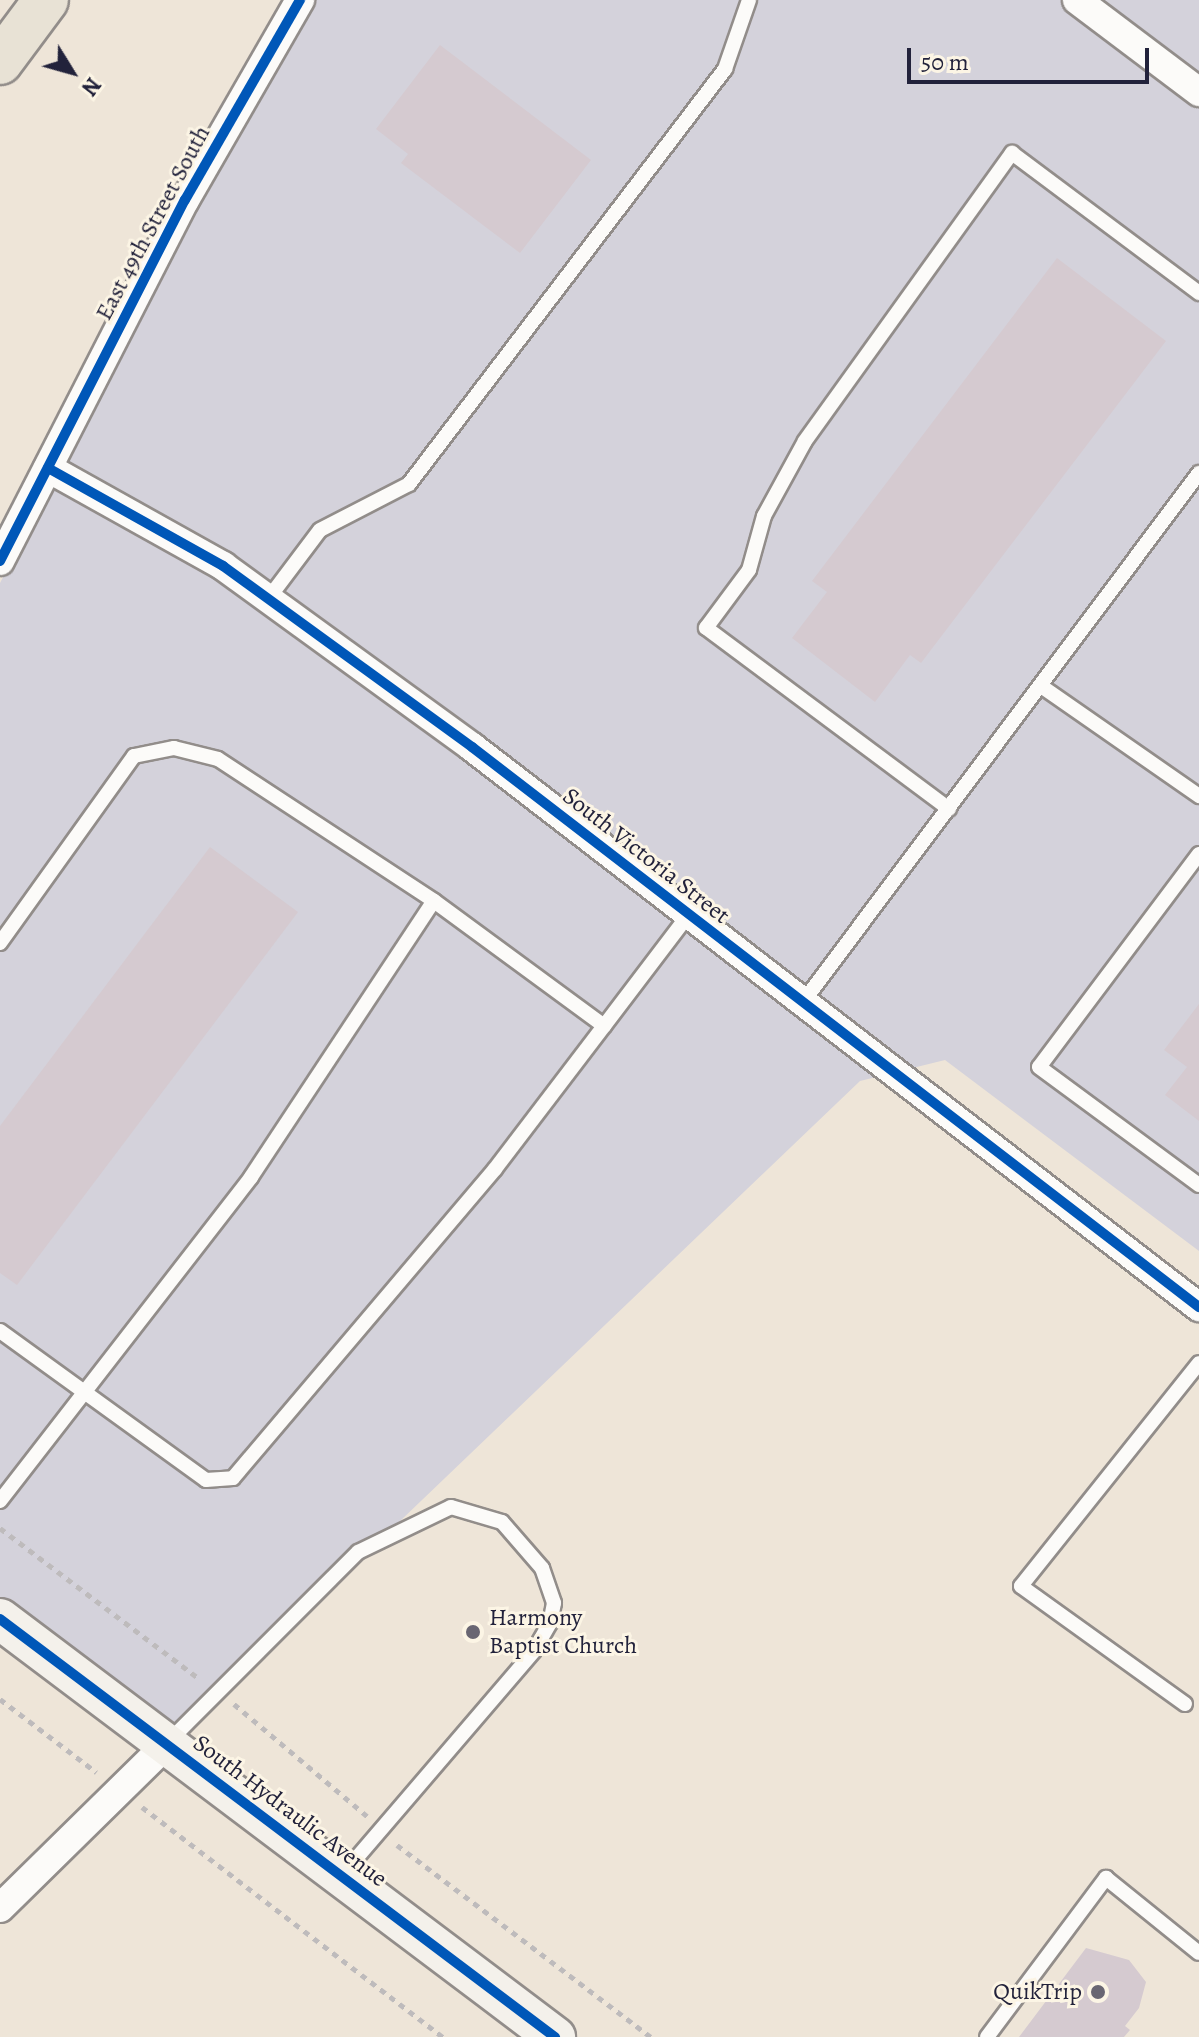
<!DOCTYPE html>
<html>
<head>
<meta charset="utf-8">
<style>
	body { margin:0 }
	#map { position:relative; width:1199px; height:2037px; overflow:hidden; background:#eee5d8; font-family:Alegreya,serif }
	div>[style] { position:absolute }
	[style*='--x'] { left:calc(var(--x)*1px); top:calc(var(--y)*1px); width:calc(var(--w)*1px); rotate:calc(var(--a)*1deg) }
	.industrial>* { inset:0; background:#d4d2db }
	.building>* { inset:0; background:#d5cad0 }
	.path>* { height:5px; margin-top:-2.5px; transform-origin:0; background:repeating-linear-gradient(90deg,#bebbbc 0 6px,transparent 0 12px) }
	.roads { filter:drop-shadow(2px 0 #928d8a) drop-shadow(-2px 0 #928d8a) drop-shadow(0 2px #928d8a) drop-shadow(0 -2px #928d8a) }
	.lane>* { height:14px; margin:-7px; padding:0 7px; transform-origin:7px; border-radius:7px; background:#fcfbf9 }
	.street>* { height:28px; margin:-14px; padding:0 14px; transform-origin:14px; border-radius:14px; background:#fcfbf9 }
	.secondary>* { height:40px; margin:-20px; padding:0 20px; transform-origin:20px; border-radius:20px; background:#f4f1eb }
	.highway>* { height:44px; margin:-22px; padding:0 22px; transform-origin:22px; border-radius:22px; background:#e8e2d5 }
	.cycleway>* { height:10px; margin:-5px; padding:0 5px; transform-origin:5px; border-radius:5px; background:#0057b8 }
	.dots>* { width:22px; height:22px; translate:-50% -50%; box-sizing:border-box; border:4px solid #fcf5e5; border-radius:50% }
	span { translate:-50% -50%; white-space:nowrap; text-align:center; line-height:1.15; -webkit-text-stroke:6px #fcf5e5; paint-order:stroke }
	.street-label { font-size:24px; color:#22223b }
	.poi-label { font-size:24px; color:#22223b }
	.left { translate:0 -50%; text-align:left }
	.right { translate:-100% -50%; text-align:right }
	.north { position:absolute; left:32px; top:32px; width:80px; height:80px; -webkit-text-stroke:6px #fcf5e5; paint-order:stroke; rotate:127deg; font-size:22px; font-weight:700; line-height:32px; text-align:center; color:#22223b }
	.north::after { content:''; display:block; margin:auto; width:28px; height:36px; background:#22223b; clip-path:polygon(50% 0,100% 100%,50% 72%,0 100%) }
	.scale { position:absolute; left:907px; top:48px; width:242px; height:36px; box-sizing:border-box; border:4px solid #22223b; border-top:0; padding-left:10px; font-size:24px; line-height:28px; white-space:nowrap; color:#22223b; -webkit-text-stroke:6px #fcf5e5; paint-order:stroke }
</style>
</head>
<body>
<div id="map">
	<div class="industrial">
		<div style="clip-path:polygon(304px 0,1199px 0,1199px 1251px,945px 1060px,860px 1081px,167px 1744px,0 1619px,0 583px)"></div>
	</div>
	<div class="building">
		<div style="clip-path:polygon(440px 45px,591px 160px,520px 253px,401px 163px,408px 154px,376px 129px)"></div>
		<div style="clip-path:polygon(1057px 258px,1166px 341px,921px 663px,910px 655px,875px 702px,792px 638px,827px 592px,812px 581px)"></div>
		<div style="clip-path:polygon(210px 847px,298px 912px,17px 1285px,0 1273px,0 1126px)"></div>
		<div style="clip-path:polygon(1199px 1004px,1199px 1121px,1165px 1095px,1187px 1067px,1164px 1050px)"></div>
		<div style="clip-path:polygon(1086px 1948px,1129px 1960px,1146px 1982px,1139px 2008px,1125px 2026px,1130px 2030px,1124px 2037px,1019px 2037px)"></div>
	</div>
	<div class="path">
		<div style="--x:0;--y:1528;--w:251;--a:37.1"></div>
		<div style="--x:0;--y:1699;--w:121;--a:37.2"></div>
		<div style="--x:234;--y:1704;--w:174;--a:40.1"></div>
		<div style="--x:142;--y:1807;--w:379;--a:37.4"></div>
		<div style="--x:397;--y:1845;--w:318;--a:37.1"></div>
	</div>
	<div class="roads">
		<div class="lane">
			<div style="--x:268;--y:599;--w:86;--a:-53"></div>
			<div style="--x:320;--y:530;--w:100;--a:-27.3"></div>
			<div style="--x:409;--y:484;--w:522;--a:-52.71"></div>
			<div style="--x:725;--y:69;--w:73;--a:-70.8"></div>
			<div style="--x:1041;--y:686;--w:193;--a:34.8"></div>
			<div style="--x:949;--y:809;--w:303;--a:-143.3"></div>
			<div style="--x:706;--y:628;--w:72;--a:-53.4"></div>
			<div style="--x:749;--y:570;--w:56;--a:-74.5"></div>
			<div style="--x:764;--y:516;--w:85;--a:-61.3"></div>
			<div style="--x:805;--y:441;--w:355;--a:-54.3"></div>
			<div style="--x:1012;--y:153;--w:234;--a:36.8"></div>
			<div style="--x:1199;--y:854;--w:266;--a:126.9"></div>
			<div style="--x:1039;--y:1067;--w:199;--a:36.4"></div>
			<div style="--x:0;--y:943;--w:230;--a:-54.4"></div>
			<div style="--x:134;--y:756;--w:41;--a:-11.3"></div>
			<div style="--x:174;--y:748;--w:45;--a:14"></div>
			<div style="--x:218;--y:759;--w:258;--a:33.3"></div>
			<div style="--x:803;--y:1002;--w:661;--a:-53.18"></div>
			<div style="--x:0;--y:1331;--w:254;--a:35.9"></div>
			<div style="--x:206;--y:1480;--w:27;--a:-4"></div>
			<div style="--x:233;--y:1478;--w:405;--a:-49.7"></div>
			<div style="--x:495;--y:1169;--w:180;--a:-52.7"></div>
			<div style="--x:0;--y:1501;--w:410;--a:-52.2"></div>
			<div style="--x:251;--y:1177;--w:331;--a:-56.5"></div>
			<div style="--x:434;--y:901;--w:211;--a:36.3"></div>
			<div style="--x:604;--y:1026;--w:141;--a:-52.8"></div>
			<div style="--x:1185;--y:1704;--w:202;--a:-144.3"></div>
			<div style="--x:1021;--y:1586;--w:285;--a:-51.4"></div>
			<div style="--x:167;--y:1743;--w:270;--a:-45"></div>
			<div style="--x:358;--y:1552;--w:103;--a:-25.8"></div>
			<div style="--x:451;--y:1507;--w:53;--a:16.4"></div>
			<div style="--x:502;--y:1522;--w:61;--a:49"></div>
			<div style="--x:542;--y:1568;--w:37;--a:71"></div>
			<div style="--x:554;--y:1603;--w:20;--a:101"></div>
			<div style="--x:550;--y:1623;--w:32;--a:120"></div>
			<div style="--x:534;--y:1651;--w:292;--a:130.6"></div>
			<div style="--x:987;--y:2037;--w:199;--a:-53.2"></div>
			<div style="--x:1106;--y:1878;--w:119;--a:38.9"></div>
		</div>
		<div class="street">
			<div style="--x:1077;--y:0;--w:153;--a:37"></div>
			<div style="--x:48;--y:468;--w:201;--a:29.2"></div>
			<div style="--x:223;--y:566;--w:308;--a:36"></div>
			<div style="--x:472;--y:747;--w:918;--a:37.61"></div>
			<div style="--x:0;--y:561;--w:406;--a:-62.9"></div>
			<div style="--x:185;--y:200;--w:231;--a:-60.1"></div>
			<div style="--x:0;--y:1908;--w:234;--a:-44.5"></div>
		</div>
		<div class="secondary">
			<div style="--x:0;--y:1619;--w:695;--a:36.99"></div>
		</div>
		<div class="highway">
			<div style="--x:0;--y:62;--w:77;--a:-53.4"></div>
		</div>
	</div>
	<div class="cycleway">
		<div style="--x:48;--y:468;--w:201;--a:29.2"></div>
		<div style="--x:223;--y:566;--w:308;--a:36"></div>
		<div style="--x:472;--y:747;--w:918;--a:37.61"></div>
		<div style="--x:0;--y:561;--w:406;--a:-62.9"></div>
		<div style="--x:185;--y:200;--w:231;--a:-60.1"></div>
		<div style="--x:0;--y:1619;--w:695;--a:36.99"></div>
	</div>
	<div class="dots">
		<div style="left:473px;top:1632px;background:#696672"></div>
		<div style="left:1098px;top:1992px;background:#696672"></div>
	</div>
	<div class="street-label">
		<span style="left:153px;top:223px;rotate:-62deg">East 49th Street South</span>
		<span style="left:646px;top:856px;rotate:38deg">South Victoria Street</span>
		<span style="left:290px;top:1811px;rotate:37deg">South Hydraulic Avenue</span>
	</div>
	<div class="poi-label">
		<span class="left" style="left:489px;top:1632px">Harmony<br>Baptist Church</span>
		<span class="right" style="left:1082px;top:1992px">QuikTrip</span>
	</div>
	<div class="north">N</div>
	<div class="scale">50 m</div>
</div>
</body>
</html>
